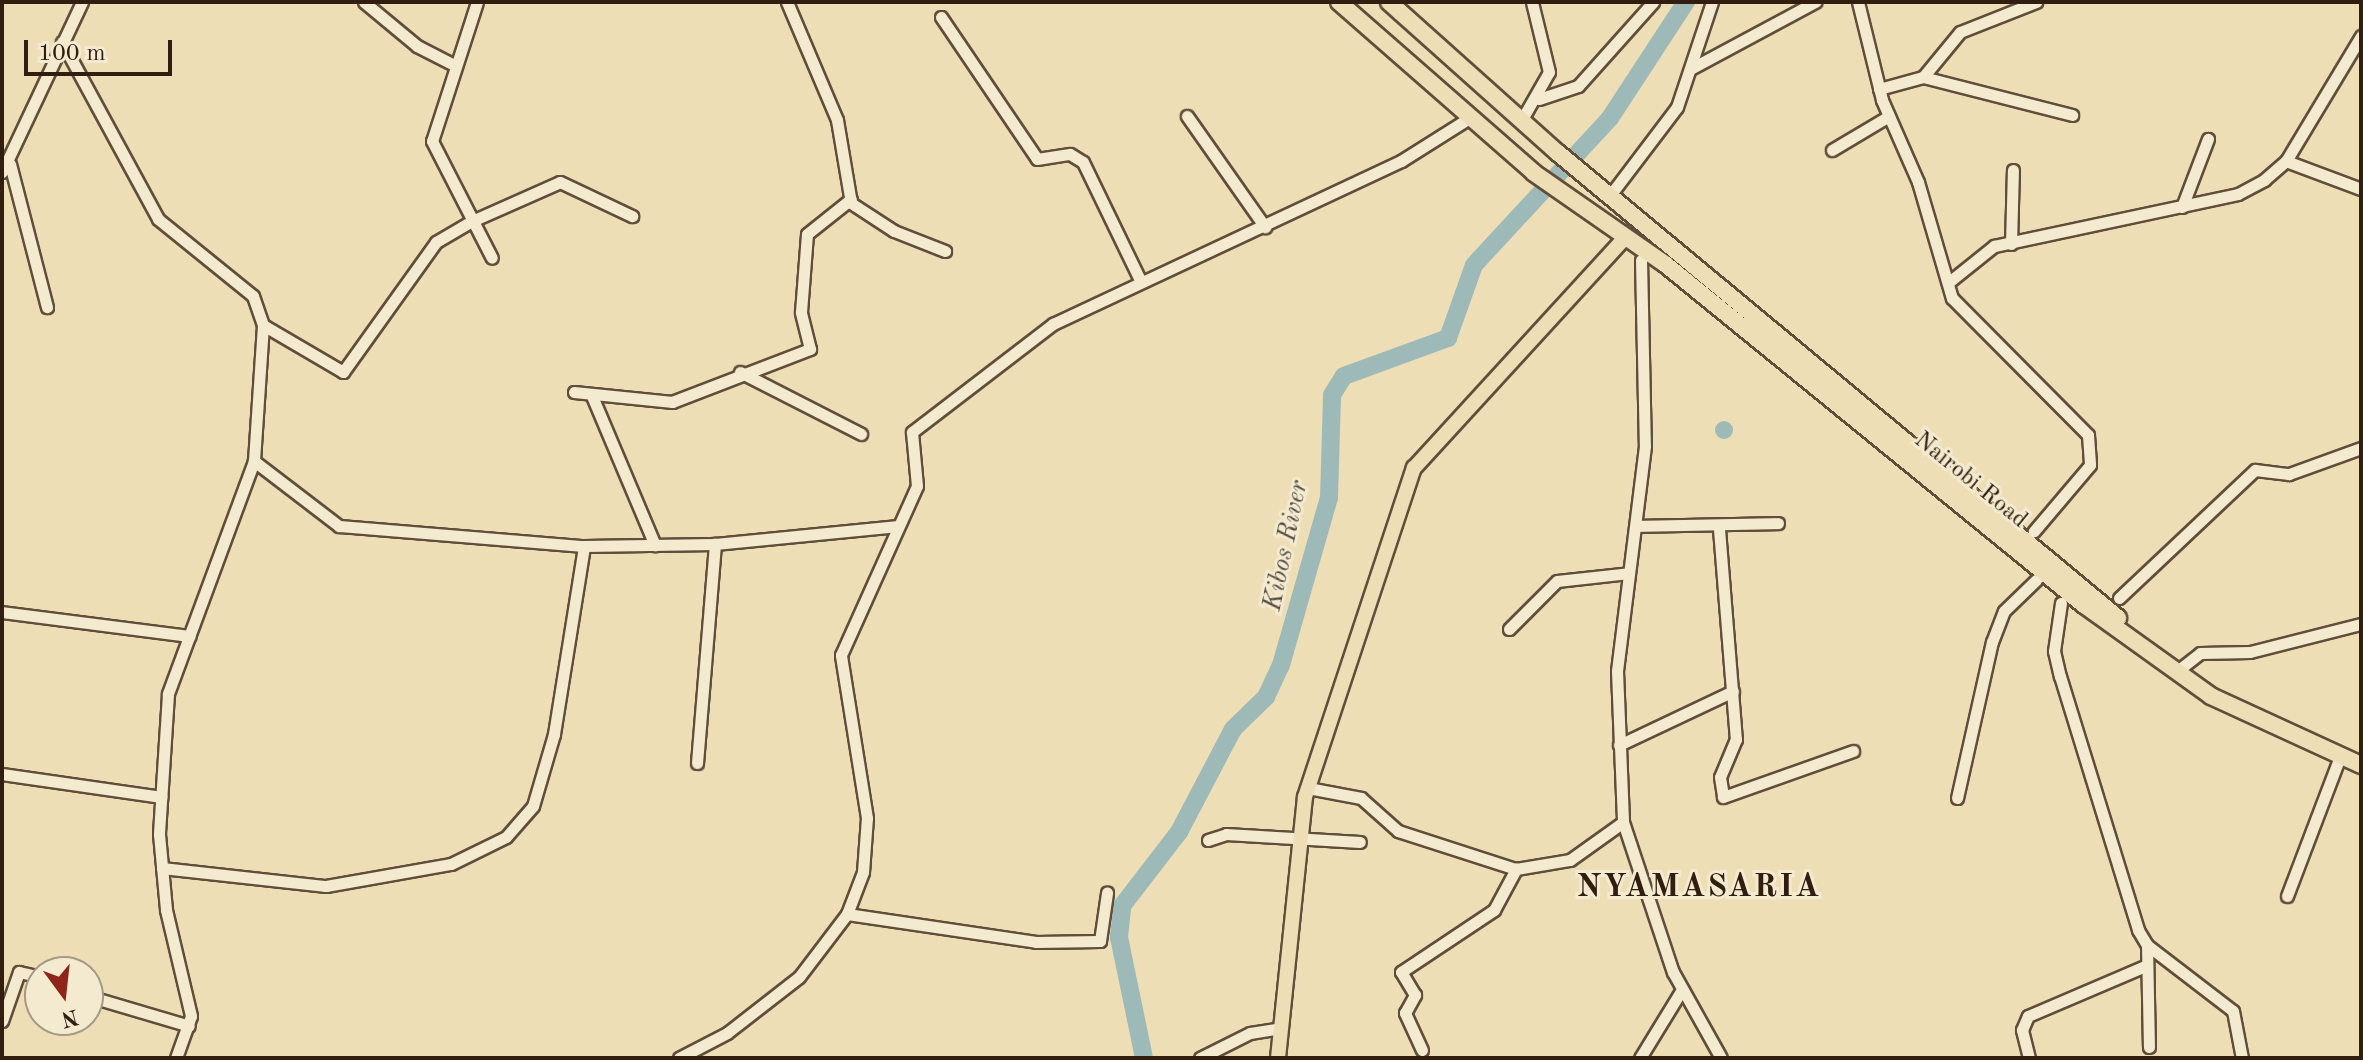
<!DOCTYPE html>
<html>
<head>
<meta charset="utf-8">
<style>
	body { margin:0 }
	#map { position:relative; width:2363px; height:1060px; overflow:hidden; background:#eedeb6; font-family:"Old Standard TT",serif }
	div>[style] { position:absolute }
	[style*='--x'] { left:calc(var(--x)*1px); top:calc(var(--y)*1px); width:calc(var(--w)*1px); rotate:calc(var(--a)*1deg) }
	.water>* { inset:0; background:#9dbab8 }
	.round { border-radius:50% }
	.river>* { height:18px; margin:-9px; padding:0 9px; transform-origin:9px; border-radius:9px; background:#9dbab8 }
	.roads { filter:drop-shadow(2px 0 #604e3a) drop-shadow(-2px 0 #604e3a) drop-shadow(0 2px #604e3a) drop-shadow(0 -2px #604e3a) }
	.minor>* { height:11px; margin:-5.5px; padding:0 5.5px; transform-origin:5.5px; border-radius:5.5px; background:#f4ead0 }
	.major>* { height:14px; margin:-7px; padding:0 7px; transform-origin:7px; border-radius:7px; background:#eedeb6 }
	.highway>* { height:16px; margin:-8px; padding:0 8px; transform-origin:8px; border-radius:8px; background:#eedeb6 }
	span { translate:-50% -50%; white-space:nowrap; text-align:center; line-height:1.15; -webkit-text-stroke:6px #f4ead0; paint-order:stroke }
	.street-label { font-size:24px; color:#311e11 }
	.water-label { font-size:26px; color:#514d43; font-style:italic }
	.district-label { font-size:32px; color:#311e11; font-weight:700; letter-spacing:2px }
	.frame { position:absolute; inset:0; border:4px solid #311e11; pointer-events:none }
	.north { position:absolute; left:24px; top:956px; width:80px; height:80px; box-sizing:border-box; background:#f4ead0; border:2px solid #a69884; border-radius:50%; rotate:165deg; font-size:22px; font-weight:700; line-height:32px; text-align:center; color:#311e11 }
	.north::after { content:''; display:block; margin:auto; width:28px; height:36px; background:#8f2418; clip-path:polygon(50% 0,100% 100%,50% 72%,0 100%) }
	.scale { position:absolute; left:24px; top:40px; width:148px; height:36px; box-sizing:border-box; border:4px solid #311e11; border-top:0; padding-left:10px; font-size:24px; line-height:28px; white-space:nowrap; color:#311e11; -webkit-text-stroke:6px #f4ead0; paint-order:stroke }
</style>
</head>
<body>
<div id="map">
	<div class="water">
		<div class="round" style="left:1715px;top:421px;width:18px;height:18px"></div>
	</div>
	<div class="river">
		<div style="--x:1144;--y:1058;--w:124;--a:-101.7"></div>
		<div style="--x:1119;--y:937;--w:31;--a:-84"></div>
		<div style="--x:1122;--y:906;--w:93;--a:-52.4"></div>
		<div style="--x:1179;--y:832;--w:116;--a:-62.3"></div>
		<div style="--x:1233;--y:729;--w:46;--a:-44.1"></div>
		<div style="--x:1266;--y:697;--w:35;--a:-65"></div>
		<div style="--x:1281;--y:665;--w:174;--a:-74"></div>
		<div style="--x:1329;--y:498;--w:103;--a:-88.3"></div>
		<div style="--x:1332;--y:395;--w:22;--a:-58"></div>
		<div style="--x:1344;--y:376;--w:111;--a:-20.1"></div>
		<div style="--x:1448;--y:338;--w:77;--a:-70.4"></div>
		<div style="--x:1474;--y:265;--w:200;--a:-47.2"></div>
		<div style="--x:1610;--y:118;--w:139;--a:-56.8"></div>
	</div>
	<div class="roads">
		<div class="minor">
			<div style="--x:364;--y:2;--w:69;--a:39.7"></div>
			<div style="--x:417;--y:46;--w:42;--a:27.2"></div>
			<div style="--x:477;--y:2;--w:146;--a:107.9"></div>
			<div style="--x:432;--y:141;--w:131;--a:62.9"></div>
			<div style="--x:787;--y:2;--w:128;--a:67"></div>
			<div style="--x:837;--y:120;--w:84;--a:80.4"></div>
			<div style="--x:851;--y:203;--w:51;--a:33.1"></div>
			<div style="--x:894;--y:231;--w:55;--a:21.4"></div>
			<div style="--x:1858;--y:2;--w:101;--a:76.2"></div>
			<div style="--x:1882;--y:100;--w:90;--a:66.3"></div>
			<div style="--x:1918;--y:182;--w:121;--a:73.7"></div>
			<div style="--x:1952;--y:298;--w:193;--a:45.2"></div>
			<div style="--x:2088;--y:435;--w:30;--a:86"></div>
			<div style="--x:2090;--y:465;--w:87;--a:130.3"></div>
			<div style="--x:941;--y:17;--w:171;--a:55.9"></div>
			<div style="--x:1037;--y:159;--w:33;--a:-9"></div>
			<div style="--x:1070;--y:154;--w:15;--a:32"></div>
			<div style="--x:1083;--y:162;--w:131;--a:64.2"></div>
			<div style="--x:62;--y:42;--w:201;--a:61.5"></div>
			<div style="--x:158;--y:219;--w:122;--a:39"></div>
			<div style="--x:253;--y:296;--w:31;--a:71"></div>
			<div style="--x:263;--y:325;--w:136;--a:93.8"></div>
			<div style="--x:254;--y:461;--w:248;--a:110.3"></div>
			<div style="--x:168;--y:694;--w:140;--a:93.7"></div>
			<div style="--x:159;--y:834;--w:76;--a:84.7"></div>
			<div style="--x:166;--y:910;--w:109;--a:76.7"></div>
			<div style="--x:191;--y:1016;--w:45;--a:109.7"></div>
			<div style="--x:1692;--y:68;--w:140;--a:-28.2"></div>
			<div style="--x:1923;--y:77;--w:154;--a:14.3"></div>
			<div style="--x:1879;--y:89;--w:46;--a:-15.3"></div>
			<div style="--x:1923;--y:77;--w:58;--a:-50.6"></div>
			<div style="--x:1960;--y:32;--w:82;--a:-21.5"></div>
			<div style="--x:1539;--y:99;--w:41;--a:-18.4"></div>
			<div style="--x:1578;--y:86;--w:113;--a:-48.2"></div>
			<div style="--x:1187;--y:116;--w:136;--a:54.9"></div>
			<div style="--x:1521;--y:121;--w:56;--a:-60.3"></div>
			<div style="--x:1549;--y:72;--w:72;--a:-103.7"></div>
			<div style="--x:1832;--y:150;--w:66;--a:-30.8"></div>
			<div style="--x:2286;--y:161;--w:80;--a:20.5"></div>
			<div style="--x:10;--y:164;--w:148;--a:75.5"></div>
			<div style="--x:2;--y:172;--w:188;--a:-64.8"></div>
			<div style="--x:1611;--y:194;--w:109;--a:-52.8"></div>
			<div style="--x:1677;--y:107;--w:111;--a:-71.6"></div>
			<div style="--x:2182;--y:207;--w:73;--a:-69.1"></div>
			<div style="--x:2011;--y:244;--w:74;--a:-88.5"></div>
			<div style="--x:1641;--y:260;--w:186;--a:88.8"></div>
			<div style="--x:1645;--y:446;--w:227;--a:97.1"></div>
			<div style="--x:1617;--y:671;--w:151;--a:87.7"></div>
			<div style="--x:1623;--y:822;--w:158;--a:71.6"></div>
			<div style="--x:1673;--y:972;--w:98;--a:60.8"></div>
			<div style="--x:1949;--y:282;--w:58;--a:-38.7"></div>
			<div style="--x:1994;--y:246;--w:249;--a:-12"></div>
			<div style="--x:2238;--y:194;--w:30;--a:-28"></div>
			<div style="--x:2264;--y:180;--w:29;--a:-41"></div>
			<div style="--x:2286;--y:161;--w:146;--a:-59"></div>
			<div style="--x:263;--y:325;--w:93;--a:30.4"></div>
			<div style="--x:343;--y:372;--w:160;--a:-54.4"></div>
			<div style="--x:436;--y:242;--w:42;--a:-30.3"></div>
			<div style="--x:472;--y:221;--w:96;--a:-23.9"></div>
			<div style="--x:560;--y:182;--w:80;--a:25.3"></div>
			<div style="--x:740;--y:372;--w:136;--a:27.1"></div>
			<div style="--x:574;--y:392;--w:99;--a:5.8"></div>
			<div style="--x:672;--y:402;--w:148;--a:-21"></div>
			<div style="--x:810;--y:349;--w:38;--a:-104"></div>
			<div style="--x:801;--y:312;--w:78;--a:-85.6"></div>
			<div style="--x:807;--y:234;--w:56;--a:-38.5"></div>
			<div style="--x:592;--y:396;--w:162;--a:67.1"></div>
			<div style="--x:254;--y:461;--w:107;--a:37.4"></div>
			<div style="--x:339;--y:526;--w:246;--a:4.7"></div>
			<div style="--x:1638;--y:526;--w:140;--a:-1.2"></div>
			<div style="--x:1719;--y:529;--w:211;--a:85.4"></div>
			<div style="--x:1736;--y:739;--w:41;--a:112.8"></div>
			<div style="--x:1720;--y:777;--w:20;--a:81"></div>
			<div style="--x:1723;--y:797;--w:138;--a:-19.5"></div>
			<div style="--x:2119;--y:598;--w:187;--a:-43.3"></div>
			<div style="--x:2255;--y:470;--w:34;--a:7"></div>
			<div style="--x:2289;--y:474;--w:77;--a:-19.9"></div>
			<div style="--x:2061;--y:603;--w:49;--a:98.3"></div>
			<div style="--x:2054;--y:651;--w:26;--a:77"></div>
			<div style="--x:2060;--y:676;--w:266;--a:72.9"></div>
			<div style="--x:2138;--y:930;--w:17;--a:59"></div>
			<div style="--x:2147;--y:945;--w:108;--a:37.5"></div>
			<div style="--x:2233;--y:1011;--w:48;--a:79.2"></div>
			<div style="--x:2;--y:612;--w:189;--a:7.3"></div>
			<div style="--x:1509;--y:629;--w:68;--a:-45"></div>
			<div style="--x:1557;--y:581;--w:72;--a:-6.3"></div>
			<div style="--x:2181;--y:668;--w:24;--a:-38"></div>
			<div style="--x:2200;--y:653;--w:50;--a:-1.1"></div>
			<div style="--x:2250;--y:652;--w:114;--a:-14.2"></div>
			<div style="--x:1619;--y:745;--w:126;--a:-25.3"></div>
			<div style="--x:697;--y:763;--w:220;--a:-85.3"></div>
			<div style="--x:2;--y:774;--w:161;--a:8.2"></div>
			<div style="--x:1308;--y:788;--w:54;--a:10.7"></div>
			<div style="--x:1361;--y:798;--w:50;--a:41.7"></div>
			<div style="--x:1398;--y:831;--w:124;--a:17.9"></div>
			<div style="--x:1516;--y:869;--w:55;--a:-9.5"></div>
			<div style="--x:1570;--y:860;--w:65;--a:-35.6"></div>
			<div style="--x:1957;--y:798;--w:160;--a:-77.4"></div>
			<div style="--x:1992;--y:642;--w:33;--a:-69"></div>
			<div style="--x:2004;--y:611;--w:45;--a:-44.1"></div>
			<div style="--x:1208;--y:840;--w:19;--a:-18"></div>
			<div style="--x:1226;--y:834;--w:134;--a:3.4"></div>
			<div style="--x:162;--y:868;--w:165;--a:6.3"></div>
			<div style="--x:326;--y:886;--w:127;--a:-10"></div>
			<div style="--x:451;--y:864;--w:61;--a:-26.1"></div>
			<div style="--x:506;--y:837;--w:41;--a:-48.9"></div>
			<div style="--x:533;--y:806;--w:75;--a:-73.7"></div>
			<div style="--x:554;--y:734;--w:190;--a:-80.9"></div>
			<div style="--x:584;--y:546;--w:131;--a:-0.9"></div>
			<div style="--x:715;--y:544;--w:184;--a:-5.6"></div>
			<div style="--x:2287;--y:896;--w:147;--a:-69.2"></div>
			<div style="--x:847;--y:914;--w:191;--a:8.4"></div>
			<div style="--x:1036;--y:942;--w:64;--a:-0.9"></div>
			<div style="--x:1100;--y:941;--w:49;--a:-81.7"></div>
			<div style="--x:2147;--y:945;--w:102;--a:88.9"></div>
			<div style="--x:88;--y:996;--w:105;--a:16.5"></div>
			<div style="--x:2;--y:1021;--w:52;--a:-70.9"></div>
			<div style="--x:19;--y:972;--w:22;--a:13"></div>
			<div style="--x:1422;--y:1050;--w:41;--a:-114.7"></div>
			<div style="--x:1405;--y:1013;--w:21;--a:-61"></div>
			<div style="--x:1415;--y:995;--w:27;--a:-121"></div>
			<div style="--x:1401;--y:972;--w:112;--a:-33.7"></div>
			<div style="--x:1494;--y:910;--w:47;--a:-61.8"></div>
			<div style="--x:679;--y:1058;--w:54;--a:-27.5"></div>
			<div style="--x:727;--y:1033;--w:91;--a:-37.9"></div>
			<div style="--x:799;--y:977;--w:79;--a:-52.7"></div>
			<div style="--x:847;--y:914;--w:45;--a:-69.1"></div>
			<div style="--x:863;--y:872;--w:54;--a:-85.8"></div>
			<div style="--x:867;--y:818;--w:165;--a:-99.1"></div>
			<div style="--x:841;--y:655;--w:185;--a:-65.8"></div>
			<div style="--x:917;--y:486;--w:54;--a:-95.3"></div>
			<div style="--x:912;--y:432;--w:178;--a:-37.5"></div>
			<div style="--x:1053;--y:324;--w:384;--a:-25.1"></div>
			<div style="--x:1401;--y:161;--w:83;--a:-32.2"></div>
			<div style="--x:1200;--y:1058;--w:56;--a:-26.6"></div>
			<div style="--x:1250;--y:1033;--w:31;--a:-9"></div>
			<div style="--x:1640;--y:1058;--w:79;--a:-58.5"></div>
			<div style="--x:2029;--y:1058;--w:29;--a:-104"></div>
			<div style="--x:2022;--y:1030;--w:15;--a:-67"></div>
			<div style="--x:2028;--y:1016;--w:127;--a:-23.1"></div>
		</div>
		<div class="major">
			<div style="--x:1278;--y:1058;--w:262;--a:-84.1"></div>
			<div style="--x:1305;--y:797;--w:347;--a:-71.7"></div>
			<div style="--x:1414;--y:468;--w:311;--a:-47.5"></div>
		</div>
		<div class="highway">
			<div style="--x:1339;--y:2;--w:259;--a:41.2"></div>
			<div style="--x:1534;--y:173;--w:160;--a:34.8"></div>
			<div style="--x:1665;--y:264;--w:540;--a:39.14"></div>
			<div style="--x:2084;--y:605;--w:156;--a:35.6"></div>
			<div style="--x:2211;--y:696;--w:165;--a:24.7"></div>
			<div style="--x:1389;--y:2;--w:227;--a:41.8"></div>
			<div style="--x:1558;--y:153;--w:728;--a:39.7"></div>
		</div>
	</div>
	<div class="street-label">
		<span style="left:1970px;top:481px;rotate:39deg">Nairobi Road</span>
	</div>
	<div class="water-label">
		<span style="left:1287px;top:546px;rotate:-78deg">Kibos River</span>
	</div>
	<div class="district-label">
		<span style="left:1699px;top:888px">NYAMASARIA</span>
	</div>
	<div class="frame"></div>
	<div class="north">N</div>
	<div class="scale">100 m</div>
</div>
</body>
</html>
